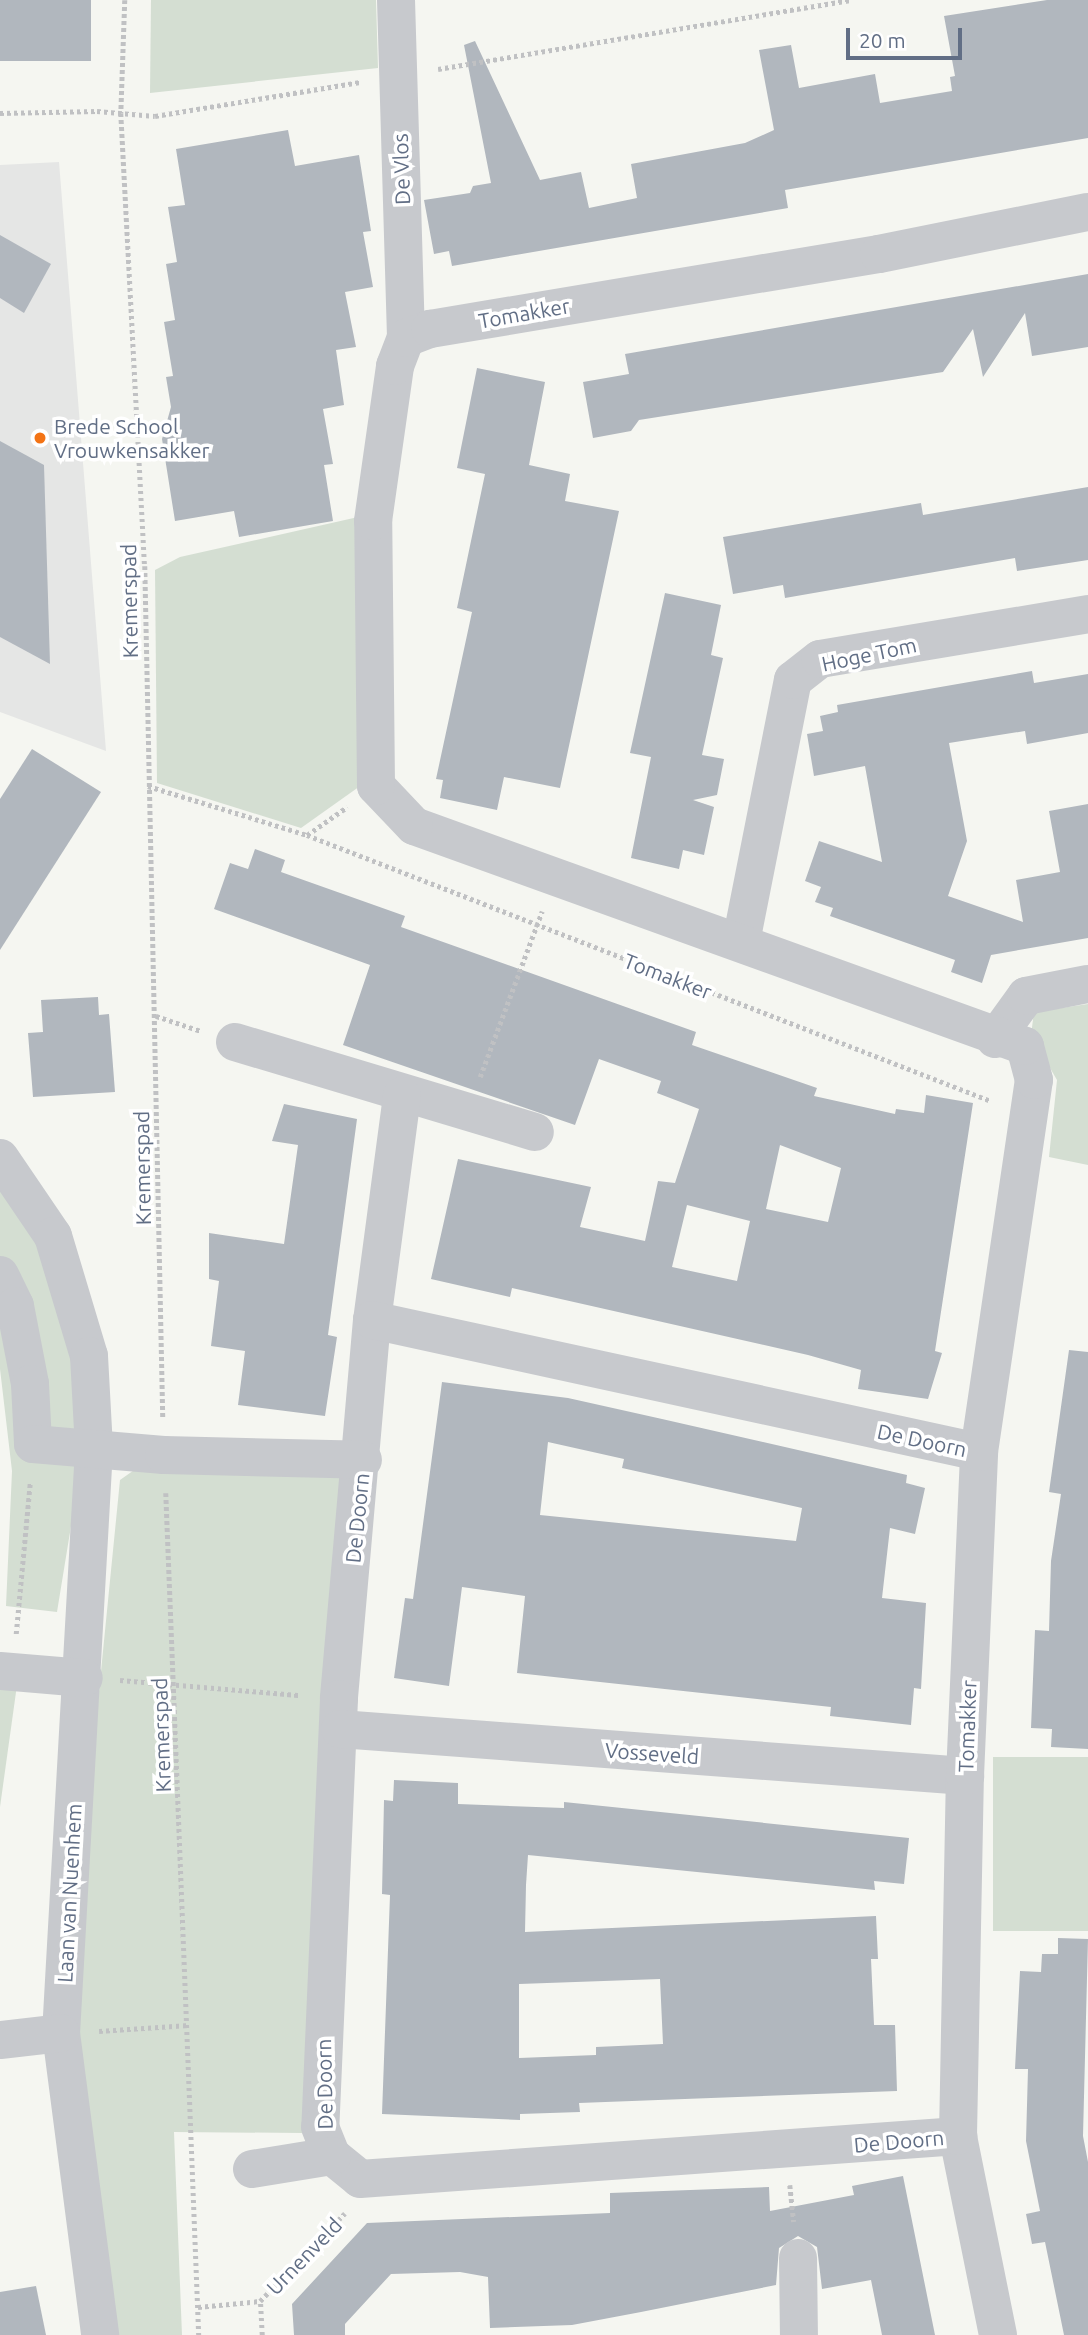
<!DOCTYPE html>
<html>
<head>
<meta charset="utf-8">
<style>
	body { margin:0 }
	#map { position:relative; width:1088px; height:2335px; overflow:hidden; background:#f5f6f1; font-family:Ubuntu,sans-serif }
	div>[style] { position:absolute }
	[style*='--x'] { left:calc(var(--x)*1px); top:calc(var(--y)*1px); width:calc(var(--w)*1px); rotate:calc(var(--a)*1deg) }
	.built>* { inset:0; background:#e5e6e5 }
	.green>* { inset:0; background:#d4ded2; transform-origin:0 0 }
	.building>* { inset:0; background:#b1b7be; transform-origin:0 0 }
	.path>* { height:4.5px; margin-top:-2.25px; transform-origin:0; background:repeating-linear-gradient(90deg,#c0c1c3 0 3.5px,transparent 0 7px) }
	.minor>* { height:38px; margin:-19px; padding:0 19px; transform-origin:19px; border-radius:19px; background:#c7c9cd }
	.dots>* { width:19px; height:19px; translate:-50% -50%; box-sizing:border-box; border:4px solid #fff; border-radius:50% }
	span { translate:-50% -50%; white-space:nowrap; text-align:center; line-height:1.15; -webkit-text-stroke:7px #fff; paint-order:stroke }
	.street-label { font-size:21px; color:#616e85 }
	.poi-label { font-size:21px; color:#616e85 }
	.left { translate:0 -50%; text-align:left }
	.scale { position:absolute; left:846px; top:28px; width:116px; height:32px; box-sizing:border-box; border:4px solid #616e85; border-top:0; padding-left:9px; font-size:21px; line-height:24px; white-space:nowrap; color:#616e85; -webkit-text-stroke:5px #fff; paint-order:stroke }
</style>
</head>
<body>
<div id="map">
	<div class="built">
		<div style="clip-path:polygon(59px 162px,106px 751px,0 712px,0 165px)"></div>
	</div>
	<div class="green">
		<div style="clip-path:polygon(151px 0,376px 0,378px 68px,150px 93px)"></div>
		<div style="clip-path:polygon(367px 515px,370px 779px,301px 828px,157px 783px,155px 570px,180px 557px)"></div>
		<div style="clip-path:polygon(1088px 1004px,1088px 1165px,1049px 1157px,1057px 1080px,1031px 1035px,1034px 1012px)"></div>
		<div style="clip-path:polygon(0 1179px,50px 1265px,72px 1362px,80px 1471px,57px 1612px,6px 1606px,12px 1471px,0 1369px)"></div>
		<div style="clip-path:polygon(147px 1461px,346px 1466px,303px 2133px,174px 2132px,182px 2335px,116px 2335px,72px 2055px,86px 1822px,120px 1480px)"></div>
		<div style="clip-path:polygon(0 1681px,17px 1685px,0 1807px)"></div>
		<div style="left:1088px;top:1757px;width:174px;height:95px;rotate:90deg"></div>
	</div>
	<div class="building">
		<div style="left:0;top:0;width:91px;height:61px"></div>
		<div style="clip-path:polygon(1047px 0,1088px 0,1088px 138px,785px 190px,788px 208px,452px 266px,449px 251px,434px 254px,424px 200px,470px 193px,473px 186px,491px 183px,464px 45px,475px 41px,540px 180px,581px 172px,589px 208px,637px 198px,631px 164px,745px 143px,774px 130px,759px 50px,791px 45px,799px 88px,875px 74px,880px 103px,952px 91px,950px 77px,955px 76px,944px 16px)"></div>
		<div style="clip-path:polygon(288px 130px,295px 166px,359px 155px,371px 231px,363px 232px,373px 287px,345px 292px,356px 347px,336px 350px,344px 405px,323px 409px,333px 464px,324px 465px,333px 521px,239px 537px,234px 511px,175px 521px,162px 439px,171px 407px,166px 377px,173px 376px,164px 322px,175px 320px,166px 264px,177px 262px,168px 207px,185px 205px,176px 149px)"></div>
		<div style="clip-path:polygon(0 235px,51px 264px,24px 313px,0 298px)"></div>
		<div style="clip-path:polygon(1088px 274px,1088px 347px,1032px 356px,1025px 313px,983px 377px,973px 329px,943px 372px,639px 420px,631px 431px,593px 438px,583px 382px,629px 374px,625px 354px)"></div>
		<div style="clip-path:polygon(477px 368px,545px 382px,529px 465px,570px 474px,565px 501px,619px 511px,560px 788px,504px 777px,497px 810px,440px 798px,443px 780px,436px 779px,472px 612px,457px 608px,485px 474px,457px 468px)"></div>
		<div style="clip-path:polygon(0 441px,44px 465px,50px 664px,0 637px)"></div>
		<div style="clip-path:polygon(1088px 487px,1088px 560px,1017px 571px,1015px 558px,785px 598px,783px 585px,733px 594px,723px 537px,921px 503px,923px 515px)"></div>
		<div style="clip-path:polygon(665px 593px,721px 605px,711px 655px,723px 658px,702px 755px,724px 759px,717px 795px,693px 800px,714px 807px,704px 855px,683px 850px,679px 869px,631px 858px,651px 757px,630px 753px)"></div>
		<div style="clip-path:polygon(1032px 671px,1034px 683px,1088px 674px,1088px 733px,1027px 744px,1025px 731px,949px 743px,967px 841px,948px 896px,1023px 922px,1016px 880px,1060px 872px,1049px 811px,1088px 804px,1088px 938px,991px 955px,982px 983px,951px 972px,955px 960px,830px 916px,833px 908px,815px 902px,821px 887px,805px 881px,819px 841px,882px 862px,865px 766px,814px 776px,807px 734px,823px 731px,820px 716px,838px 712px,837px 705px)"></div>
		<div style="clip-path:polygon(32px 749px,101px 792px,0 950px,0 799px)"></div>
		<div style="clip-path:polygon(evenodd,255px 849px,285px 860px,281px 872px,405px 916px,401px 927px,696px 1032px,692px 1045px,817px 1088px,814px 1096px,895px 1114px,896px 1109px,924px 1113px,926px 1095px,973px 1103px,935px 1351px,942px 1353px,928px 1399px,858px 1389px,861px 1370px,808px 1355px,512px 1288px,510px 1297px,431px 1279px,458px 1159px,591px 1187px,580px 1227px,645px 1241px,658px 1181px,675px 1183px,699px 1109px,657px 1093px,661px 1081px,599px 1059px,575px 1125px,343px 1045px,370px 965px,214px 909px,230px 863px,248px 869px,255px 849px,780px 1145px,841px 1168px,828px 1222px,766px 1209px,780px 1145px,255px 849px,687px 1205px,750px 1221px,737px 1281px,672px 1267px,687px 1205px)"></div>
		<div style="clip-path:polygon(98px 997px,99px 1015px,109px 1014px,115px 1092px,33px 1097px,28px 1033px,43px 1032px,41px 1000px)"></div>
		<div style="clip-path:polygon(284px 1104px,357px 1119px,328px 1335px,337px 1337px,325px 1416px,238px 1405px,245px 1351px,211px 1346px,219px 1281px,209px 1279px,209px 1233px,284px 1244px,298px 1145px,272px 1141px)"></div>
		<div style="clip-path:polygon(1069px 1350px,1088px 1352px,1088px 1749px,1051px 1747px,1052px 1729px,1031px 1728px,1035px 1630px,1049px 1631px,1051px 1561px,1061px 1494px,1049px 1492px)"></div>
		<div style="clip-path:polygon(evenodd,442px 1382px,568px 1398px,662px 1419px,907px 1475px,906px 1483px,925px 1488px,915px 1534px,890px 1528px,882px 1598px,926px 1603px,921px 1689px,914px 1688px,911px 1725px,830px 1716px,831px 1707px,517px 1673px,525px 1596px,462px 1587px,449px 1686px,394px 1678px,405px 1598px,413px 1599px,442px 1382px,548px 1442px,624px 1459px,622px 1468px,802px 1508px,796px 1541px,540px 1515px,548px 1442px)"></div>
		<div style="clip-path:polygon(evenodd,394px 1780px,458px 1783px,458px 1804px,564px 1808px,564px 1802px,909px 1838px,904px 1884px,874px 1881px,875px 1890px,528px 1855px,526px 1885px,525px 1932px,876px 1916px,878px 1959px,871px 1959px,874px 2025px,895px 2025px,897px 2091px,579px 2103px,580px 2112px,520px 2114px,520px 2120px,382px 2114px,390px 1895px,382px 1894px,384px 1800px,393px 1801px,394px 1780px,660px 1979px,663px 2044px,596px 2047px,596px 2055px,519px 2058px,519px 1984px,660px 1979px)"></div>
		<div style="clip-path:polygon(1058px 1938px,1088px 1939px,1083px 2136px,1088px 2162px,1088px 2335px,1064px 2335px,1045px 2242px,1032px 2244px,1026px 2214px,1040px 2211px,1026px 2141px,1028px 2069px,1015px 2069px,1020px 1971px,1041px 1972px,1042px 1954px,1058px 1954px)"></div>
		<div style="clip-path:polygon(903px 2176px,935px 2335px,882px 2335px,871px 2280px,822px 2289px,817px 2247px,798px 2236px,779px 2248px,776px 2285px,641px 2312px,572px 2325px,490px 2328px,488px 2277px,460px 2272px,391px 2274px,345px 2324px,345px 2335px,294px 2335px,292px 2304px,367px 2223px,610px 2213px,610px 2193px,769px 2187px,770px 2211px,854px 2195px,852px 2186px)"></div>
		<div style="clip-path:polygon(36px 2286px,46px 2335px,0 2335px,0 2292px)"></div>
	</div>
	<div class="path">
		<div style="--x:125;--y:0;--w:113;--a:92"></div>
		<div style="--x:121;--y:113;--w:454;--a:87"></div>
		<div style="--x:145;--y:566;--w:852;--a:88.79"></div>
		<div style="--x:438;--y:69;--w:417;--a:-9.5"></div>
		<div style="--x:0;--y:113;--w:97;--a:-1.2"></div>
		<div style="--x:97;--y:111;--w:58;--a:4.9"></div>
		<div style="--x:155;--y:116;--w:208;--a:-9.4"></div>
		<div style="--x:148;--y:786;--w:166;--a:17.1"></div>
		<div style="--x:307;--y:835;--w:49;--a:-35"></div>
		<div style="--x:307;--y:835;--w:734;--a:21.25"></div>
		<div style="--x:156;--y:1016;--w:47;--a:18.4"></div>
		<div style="--x:480;--y:1077;--w:177;--a:-69.5"></div>
		<div style="--x:166;--y:1493;--w:843;--a:87.76"></div>
		<div style="--x:16;--y:1634;--w:152;--a:-84.7"></div>
		<div style="--x:120;--y:1680;--w:181;--a:4.8"></div>
		<div style="--x:99;--y:2031;--w:90;--a:-3.8"></div>
		<div style="--x:790;--y:2185;--w:37;--a:84"></div>
		<div style="--x:198;--y:2307;--w:62;--a:-5.5"></div>
		<div style="--x:262;--y:2335;--w:34;--a:-93"></div>
		<div style="--x:260;--y:2301;--w:122;--a:-46"></div>
	</div>
	<div class="minor">
		<div style="--x:396;--y:0;--w:338;--a:88.3"></div>
		<div style="--x:741;--y:942;--w:267;--a:-78.8"></div>
		<div style="--x:793;--y:680;--w:34;--a:-38"></div>
		<div style="--x:820;--y:659;--w:272;--a:-9.5"></div>
		<div style="--x:995;--y:1039;--w:53;--a:-54.2"></div>
		<div style="--x:1026;--y:996;--w:63;--a:-11"></div>
		<div style="--x:235;--y:1042;--w:313;--a:16.7"></div>
		<div style="--x:402;--y:1096;--w:226;--a:97.6"></div>
		<div style="--x:372;--y:1320;--w:380;--a:95"></div>
		<div style="--x:339;--y:1699;--w:428;--a:92.5"></div>
		<div style="--x:320;--y:2127;--w:31;--a:68"></div>
		<div style="--x:332;--y:2156;--w:36;--a:39"></div>
		<div style="--x:360;--y:2179;--w:600;--a:-4.11"></div>
		<div style="--x:0;--y:1158;--w:94;--a:55.8"></div>
		<div style="--x:53;--y:1236;--w:125;--a:73.3"></div>
		<div style="--x:89;--y:1356;--w:93;--a:86.9"></div>
		<div style="--x:94;--y:1449;--w:585;--a:93.23"></div>
		<div style="--x:61;--y:2033;--w:305;--a:82.6"></div>
		<div style="--x:0;--y:1275;--w:34;--a:64"></div>
		<div style="--x:15;--y:1306;--w:79;--a:79.1"></div>
		<div style="--x:30;--y:1384;--w:60;--a:87.1"></div>
		<div style="--x:33;--y:1444;--w:131;--a:4.8"></div>
		<div style="--x:164;--y:1455;--w:199;--a:1.4"></div>
		<div style="--x:372;--y:1320;--w:621;--a:12.27"></div>
		<div style="--x:0;--y:1671;--w:84;--a:4.8"></div>
		<div style="--x:340;--y:1729;--w:627;--a:4.3"></div>
		<div style="--x:0;--y:2040;--w:61;--a:-6.5"></div>
		<div style="--x:252;--y:2169;--w:81;--a:-9.2"></div>
		<div style="--x:798;--y:2258;--w:77;--a:89.3"></div>
		<div style="--x:998;--y:2335;--w:203;--a:-101.4"></div>
		<div style="--x:958;--y:2136;--w:360;--a:-88.9"></div>
		<div style="--x:965;--y:1776;--w:324;--a:-87.5"></div>
		<div style="--x:979;--y:1452;--w:376;--a:-81.6"></div>
		<div style="--x:1034;--y:1080;--w:35;--a:-105"></div>
		<div style="--x:1025;--y:1046;--w:649;--a:-160.2"></div>
		<div style="--x:414;--y:826;--w:55;--a:-133.5"></div>
		<div style="--x:376;--y:786;--w:265;--a:-90.6"></div>
		<div style="--x:373;--y:521;--w:157;--a:-81.9"></div>
		<div style="--x:395;--y:366;--w:30;--a:-69"></div>
		<div style="--x:406;--y:338;--w:26;--a:-21"></div>
		<div style="--x:430;--y:329;--w:455;--a:-9.5"></div>
		<div style="--x:879;--y:254;--w:213;--a:-11.4"></div>
	</div>
	<div class="dots">
		<div style="left:40px;top:438px;background:#f37314"></div>
	</div>
	<div class="street-label">
		<span style="left:401px;top:169px;rotate:-92deg">De Vlos</span>
		<span style="left:524px;top:313px;rotate:-10deg">Tomakker</span>
		<span style="left:129px;top:601px;rotate:-91deg">Kremerspad</span>
		<span style="left:869px;top:654px;rotate:-12deg">Hoge Tom</span>
		<span style="left:668px;top:976px;rotate:21deg">Tomakker</span>
		<span style="left:142px;top:1168px;rotate:-91deg">Kremerspad</span>
		<span style="left:922px;top:1440px;rotate:12deg">De Doorn</span>
		<span style="left:357px;top:1518px;rotate:-84deg">De Doorn</span>
		<span style="left:967px;top:1726px;rotate:-88deg">Tomakker</span>
		<span style="left:161px;top:1735px;rotate:-92deg">Kremerspad</span>
		<span style="left:652px;top:1753px;rotate:4deg">Vosseveld</span>
		<span style="left:69px;top:1893px;rotate:-87deg">Laan van Nuenhem</span>
		<span style="left:324px;top:2084px;rotate:-91deg">De Doorn</span>
		<span style="left:899px;top:2141px;rotate:-5deg">De Doorn</span>
		<span style="left:304px;top:2256px;rotate:-46deg">Urnenveld</span>
	</div>
	<div class="poi-label">
		<span class="left" style="left:54px;top:438px">Brede School<br>Vrouwkensakker</span>
	</div>
	<div class="scale">20 m</div>
</div>
</body>
</html>
